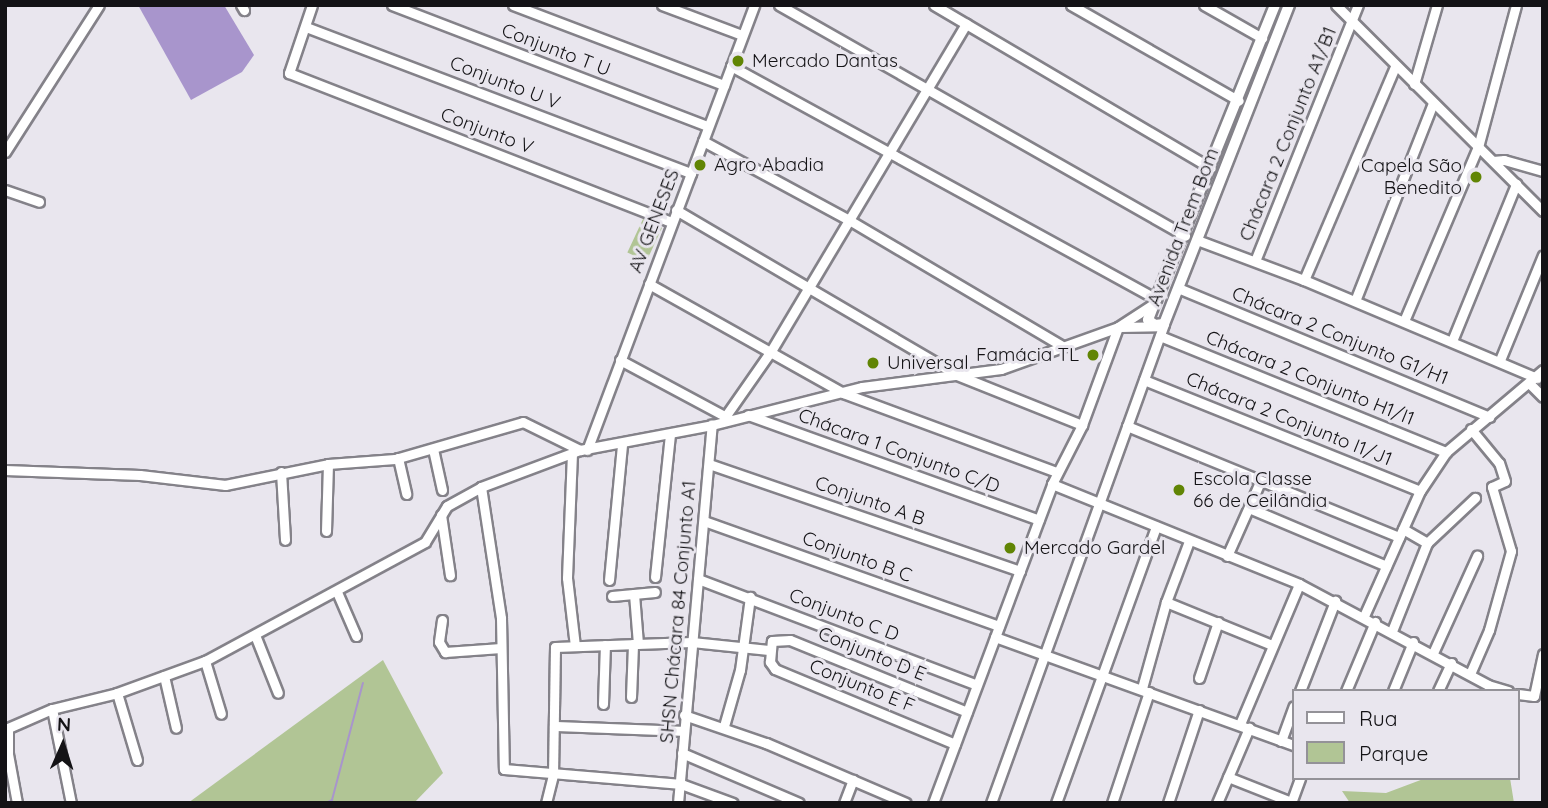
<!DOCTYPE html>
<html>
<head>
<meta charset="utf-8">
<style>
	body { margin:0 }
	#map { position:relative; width:1548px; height:808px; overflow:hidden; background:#e9e6ee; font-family:Quicksand,sans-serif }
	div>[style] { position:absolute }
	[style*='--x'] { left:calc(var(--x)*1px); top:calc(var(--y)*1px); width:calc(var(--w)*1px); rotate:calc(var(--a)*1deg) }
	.green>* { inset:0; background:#b1c595; transform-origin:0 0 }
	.water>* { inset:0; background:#a895cc }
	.stream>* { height:2px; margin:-1px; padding:0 1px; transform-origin:1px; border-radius:1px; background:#a895cc }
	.roads { filter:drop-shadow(2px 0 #848289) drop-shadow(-2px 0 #848289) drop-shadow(0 2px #848289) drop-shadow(0 -2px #848289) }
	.minor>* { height:9px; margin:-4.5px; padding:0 4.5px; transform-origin:4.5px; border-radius:4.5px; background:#fff }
	.tertiary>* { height:10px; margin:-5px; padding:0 5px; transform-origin:5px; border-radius:5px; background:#fff }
	.dots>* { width:19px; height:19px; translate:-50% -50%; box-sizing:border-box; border:4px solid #e9e6ee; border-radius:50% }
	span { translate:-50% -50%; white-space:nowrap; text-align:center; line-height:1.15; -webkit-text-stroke:6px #e9e6ee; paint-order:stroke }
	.street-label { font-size:19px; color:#141316 }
	.poi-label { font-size:19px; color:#141316 }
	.left { translate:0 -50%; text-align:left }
	.right { translate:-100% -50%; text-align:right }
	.frame { position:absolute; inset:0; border:7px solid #141316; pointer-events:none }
	.legend { position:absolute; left:1292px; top:689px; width:228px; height:91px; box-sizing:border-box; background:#e9e6ee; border:2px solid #949298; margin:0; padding:9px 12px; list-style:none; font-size:21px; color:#141316 }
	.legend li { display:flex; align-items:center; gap:14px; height:35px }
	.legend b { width:35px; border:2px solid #949298 }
	.north { position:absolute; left:28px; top:710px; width:70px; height:70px; -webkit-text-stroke:5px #e9e6ee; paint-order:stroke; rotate:3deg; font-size:19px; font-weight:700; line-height:28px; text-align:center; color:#141316 }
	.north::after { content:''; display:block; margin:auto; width:24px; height:32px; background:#141316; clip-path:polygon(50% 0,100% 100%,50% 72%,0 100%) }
</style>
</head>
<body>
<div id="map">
	<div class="green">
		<div style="left:643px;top:219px;width:21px;height:37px;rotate:25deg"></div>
		<div style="clip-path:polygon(383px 660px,443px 773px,414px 803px,188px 803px)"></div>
		<div style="clip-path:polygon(1426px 778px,1510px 778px,1514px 803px,1350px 803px,1342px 791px,1386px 793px)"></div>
	</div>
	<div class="water">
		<div style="clip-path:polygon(138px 5px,224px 5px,254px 55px,242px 72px,191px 100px)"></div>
	</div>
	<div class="stream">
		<div style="--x:326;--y:803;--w:7;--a:-27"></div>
		<div style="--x:332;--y:800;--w:121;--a:-75.2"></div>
	</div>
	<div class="roads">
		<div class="minor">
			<div style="--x:241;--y:5;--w:6;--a:59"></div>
			<div style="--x:312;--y:5;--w:72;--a:108.7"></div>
			<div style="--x:289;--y:73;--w:411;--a:21.3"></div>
			<div style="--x:392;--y:5;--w:338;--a:21"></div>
			<div style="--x:513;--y:5;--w:226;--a:20.8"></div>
			<div style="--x:662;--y:5;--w:85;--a:20.6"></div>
			<div style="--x:779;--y:5;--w:467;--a:29.6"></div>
			<div style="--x:934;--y:5;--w:321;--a:30.5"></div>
			<div style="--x:1071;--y:5;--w:193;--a:29.7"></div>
			<div style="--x:1204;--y:5;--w:67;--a:29.6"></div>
			<div style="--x:1336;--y:5;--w:292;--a:44.9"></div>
			<div style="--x:306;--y:27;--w:412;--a:20.8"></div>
			<div style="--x:731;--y:66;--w:485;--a:28.7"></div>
			<div style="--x:1414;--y:84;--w:82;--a:-73.8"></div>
			<div style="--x:703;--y:141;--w:166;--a:28.4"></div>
			<div style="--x:849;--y:220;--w:247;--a:30.6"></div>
			<div style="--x:5;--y:152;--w:174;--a:-57.4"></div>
			<div style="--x:1493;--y:161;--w:11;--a:-5"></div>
			<div style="--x:1504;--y:160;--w:41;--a:15.8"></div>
			<div style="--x:5;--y:190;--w:36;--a:19"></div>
			<div style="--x:676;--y:210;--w:326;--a:30.4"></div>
			<div style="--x:957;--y:375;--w:135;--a:21.8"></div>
			<div style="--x:1197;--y:240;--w:114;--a:20.5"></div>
			<div style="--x:1304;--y:280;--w:253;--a:22.8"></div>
			<div style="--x:1255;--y:261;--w:276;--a:-68.1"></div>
			<div style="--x:1304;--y:280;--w:232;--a:-66.9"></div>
			<div style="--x:649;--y:284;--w:223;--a:29.3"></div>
			<div style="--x:843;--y:393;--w:228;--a:20.3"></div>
			<div style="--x:1178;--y:288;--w:337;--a:22.5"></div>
			<div style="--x:1355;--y:301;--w:213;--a:-68.5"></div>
			<div style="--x:1404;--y:321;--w:189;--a:-67"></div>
			<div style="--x:1478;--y:147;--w:147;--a:-75"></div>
			<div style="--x:1120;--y:327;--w:39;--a:-1"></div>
			<div style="--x:1160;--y:336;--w:309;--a:22.1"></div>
			<div style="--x:1452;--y:341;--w:170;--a:-67.8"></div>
			<div style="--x:620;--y:360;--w:123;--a:28.2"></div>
			<div style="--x:1500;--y:360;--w:113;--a:-67.7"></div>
			<div style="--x:1144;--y:380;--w:297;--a:21.9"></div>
			<div style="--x:1530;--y:384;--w:18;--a:45"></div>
			<div style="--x:727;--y:414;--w:77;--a:-55.1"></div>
			<div style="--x:771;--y:351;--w:381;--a:-59.2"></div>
			<div style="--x:748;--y:415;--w:309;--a:19.8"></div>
			<div style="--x:1127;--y:426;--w:294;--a:22.2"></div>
			<div style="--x:433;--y:449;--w:42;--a:77.6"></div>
			<div style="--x:587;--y:450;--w:475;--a:-69.4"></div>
			<div style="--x:572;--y:453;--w:125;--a:92.3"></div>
			<div style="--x:567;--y:578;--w:68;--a:83.3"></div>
			<div style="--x:398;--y:458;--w:37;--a:77"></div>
			<div style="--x:709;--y:464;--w:329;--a:19"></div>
			<div style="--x:5;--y:470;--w:135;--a:2.1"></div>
			<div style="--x:140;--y:475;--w:86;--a:6.7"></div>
			<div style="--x:225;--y:485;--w:105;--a:-11.5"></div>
			<div style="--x:328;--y:464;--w:67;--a:-4.3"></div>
			<div style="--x:395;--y:459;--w:133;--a:-16.1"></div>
			<div style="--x:523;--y:422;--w:64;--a:26.2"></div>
			<div style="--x:281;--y:472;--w:68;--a:86.6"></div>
			<div style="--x:1052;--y:484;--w:266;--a:22"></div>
			<div style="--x:1299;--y:584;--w:214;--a:28.1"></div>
			<div style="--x:1488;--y:685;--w:21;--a:17"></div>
			<div style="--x:481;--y:487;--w:133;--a:81.3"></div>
			<div style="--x:501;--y:618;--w:151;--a:88.9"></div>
			<div style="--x:504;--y:769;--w:178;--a:4.8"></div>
			<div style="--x:681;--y:784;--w:55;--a:20.1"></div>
			<div style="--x:1249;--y:508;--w:149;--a:22.9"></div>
			<div style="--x:441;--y:515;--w:61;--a:81.5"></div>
			<div style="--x:704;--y:521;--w:313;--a:19.6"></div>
			<div style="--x:1403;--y:529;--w:28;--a:30"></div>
			<div style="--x:1427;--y:543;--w:66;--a:-43.2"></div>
			<div style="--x:326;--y:531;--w:67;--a:-88.3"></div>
			<div style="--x:1227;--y:556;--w:81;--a:-66"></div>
			<div style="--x:655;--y:577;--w:144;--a:-84"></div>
			<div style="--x:698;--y:579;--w:298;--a:20.8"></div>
			<div style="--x:609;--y:580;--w:137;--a:-84.5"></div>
			<div style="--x:337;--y:592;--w:48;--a:66.6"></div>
			<div style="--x:634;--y:594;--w:50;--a:85.4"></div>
			<div style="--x:612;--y:596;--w:43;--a:-5.3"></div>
			<div style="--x:1166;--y:602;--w:114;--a:22.1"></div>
			<div style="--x:1364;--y:616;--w:137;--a:-65.9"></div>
			<div style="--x:1420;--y:491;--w:47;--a:-56.3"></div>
			<div style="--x:1446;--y:452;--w:127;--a:-40.2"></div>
			<div style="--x:442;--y:620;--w:22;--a:98"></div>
			<div style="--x:439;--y:642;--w:12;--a:59"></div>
			<div style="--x:445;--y:652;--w:56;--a:-4.1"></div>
			<div style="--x:1392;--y:631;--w:95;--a:-68.3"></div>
			<div style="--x:255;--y:635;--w:62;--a:68.4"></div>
			<div style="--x:995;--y:637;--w:318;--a:19.9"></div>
			<div style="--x:1433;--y:653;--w:107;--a:-65.6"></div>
			<div style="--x:205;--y:661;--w:55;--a:73.2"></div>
			<div style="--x:1470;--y:674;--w:48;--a:-66.6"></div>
			<div style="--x:1489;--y:630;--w:82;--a:-74.4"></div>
			<div style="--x:1511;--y:551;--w:67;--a:-106.5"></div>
			<div style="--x:1492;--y:487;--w:14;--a:-25"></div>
			<div style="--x:1505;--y:481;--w:19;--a:-108"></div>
			<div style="--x:1499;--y:463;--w:44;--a:-129.5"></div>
			<div style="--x:164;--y:676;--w:53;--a:77"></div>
			<div style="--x:1199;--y:678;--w:59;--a:-71.3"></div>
			<div style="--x:1142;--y:688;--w:89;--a:-74.4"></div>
			<div style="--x:1166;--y:602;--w:65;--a:-69.3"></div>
			<div style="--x:1300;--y:691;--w:97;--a:-68.7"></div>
			<div style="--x:1346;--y:691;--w:75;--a:-67.2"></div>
			<div style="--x:1393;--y:691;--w:53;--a:-67.8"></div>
			<div style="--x:1438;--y:691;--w:31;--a:-65"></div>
			<div style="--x:117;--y:693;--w:70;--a:73.4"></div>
			<div style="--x:1518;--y:694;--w:16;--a:7"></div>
			<div style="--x:1534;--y:696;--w:43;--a:-77.9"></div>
			<div style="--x:631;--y:697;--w:53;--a:-87.8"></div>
			<div style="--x:603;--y:704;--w:59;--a:-88.1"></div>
			<div style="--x:52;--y:709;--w:96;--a:78.6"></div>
			<div style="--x:684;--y:715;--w:87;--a:18.9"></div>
			<div style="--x:766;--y:743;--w:152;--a:23.2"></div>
			<div style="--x:1240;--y:724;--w:152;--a:-67.1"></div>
			<div style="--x:554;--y:726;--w:128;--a:2.2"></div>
			<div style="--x:724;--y:726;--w:58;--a:-74.1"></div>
			<div style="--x:740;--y:670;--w:74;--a:-82.2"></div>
			<div style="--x:1281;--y:741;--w:37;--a:-70"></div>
			<div style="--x:955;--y:744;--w:195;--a:-157.4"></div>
			<div style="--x:775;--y:669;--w:9;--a:-126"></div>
			<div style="--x:770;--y:662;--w:21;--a:-85"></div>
			<div style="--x:772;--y:641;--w:18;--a:-3"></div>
			<div style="--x:790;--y:640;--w:191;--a:22.1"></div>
			<div style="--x:682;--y:753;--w:127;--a:23.1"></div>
			<div style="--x:1228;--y:777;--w:68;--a:21.6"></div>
			<div style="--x:17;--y:803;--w:50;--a:-100.4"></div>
			<div style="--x:8;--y:754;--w:26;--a:-90"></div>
			<div style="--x:8;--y:728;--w:48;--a:-23.4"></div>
			<div style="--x:52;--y:709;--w:67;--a:-13.8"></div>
			<div style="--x:117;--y:693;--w:94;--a:-20"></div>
			<div style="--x:205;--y:661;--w:250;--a:-28.4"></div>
			<div style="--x:425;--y:542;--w:42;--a:-58.6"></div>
			<div style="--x:447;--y:506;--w:39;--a:-29"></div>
			<div style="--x:481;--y:487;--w:106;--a:-20.5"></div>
			<div style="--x:580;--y:450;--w:134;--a:-10.7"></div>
			<div style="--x:712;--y:425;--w:155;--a:-14.2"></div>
			<div style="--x:862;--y:387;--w:140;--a:-7.4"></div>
			<div style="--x:1001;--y:369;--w:124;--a:-19.7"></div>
			<div style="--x:1118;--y:327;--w:44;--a:-33"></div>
			<div style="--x:546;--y:803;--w:29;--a:-76"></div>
			<div style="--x:553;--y:775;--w:128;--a:-89.1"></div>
			<div style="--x:555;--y:647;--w:137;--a:-2.1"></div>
			<div style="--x:692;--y:642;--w:77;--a:5.9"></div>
			<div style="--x:678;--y:803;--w:380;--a:-84.9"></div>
			<div style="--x:844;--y:803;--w:25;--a:-69"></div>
			<div style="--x:933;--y:803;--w:340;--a:-69.5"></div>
			<div style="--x:1052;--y:484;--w:66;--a:-63"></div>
			<div style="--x:1082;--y:425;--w:104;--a:-69.8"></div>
			<div style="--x:991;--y:803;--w:509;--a:-70.14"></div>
			<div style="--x:1056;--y:803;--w:294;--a:-70.1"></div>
			<div style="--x:1112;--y:803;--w:117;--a:-71.6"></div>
			<div style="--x:1168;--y:803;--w:98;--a:-71.6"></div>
			<div style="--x:1217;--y:803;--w:82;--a:-66.9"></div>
			<div style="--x:1291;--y:803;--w:27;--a:-70"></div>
		</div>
		<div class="tertiary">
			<div style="--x:1275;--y:5;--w:317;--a:112"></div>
			<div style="--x:1156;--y:299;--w:22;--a:111"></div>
			<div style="--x:1148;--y:320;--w:9;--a:36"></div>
			<div style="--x:1155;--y:325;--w:9;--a:-6"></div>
			<div style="--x:1164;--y:324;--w:343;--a:-68.6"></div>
		</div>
	</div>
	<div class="dots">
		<div style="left:738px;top:61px;background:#618504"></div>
		<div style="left:700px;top:165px;background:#618504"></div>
		<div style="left:1476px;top:177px;background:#618504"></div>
		<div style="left:1093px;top:355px;background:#618504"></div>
		<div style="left:873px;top:363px;background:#618504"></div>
		<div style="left:1179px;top:490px;background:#618504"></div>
		<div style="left:1010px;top:548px;background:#618504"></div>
	</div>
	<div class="street-label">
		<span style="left:556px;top:50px;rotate:21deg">Conjunto T U</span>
		<span style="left:505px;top:83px;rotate:21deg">Conjunto U V</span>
		<span style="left:487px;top:131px;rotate:21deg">Conjunto V</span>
		<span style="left:1288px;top:134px;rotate:-68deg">Chácara 2 Conjunto A1/B1</span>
		<span style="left:654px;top:221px;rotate:-69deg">AV GENESES</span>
		<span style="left:1183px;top:227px;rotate:-69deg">Avenida Trem Bom</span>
		<span style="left:1340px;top:336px;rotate:22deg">Chácara 2 Conjunto G1/H1</span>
		<span style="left:1310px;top:378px;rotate:22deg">Chácara 2 Conjunto H1/I1</span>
		<span style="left:1289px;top:419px;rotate:22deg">Chácara 2 Conjunto I1/J1</span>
		<span style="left:899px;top:451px;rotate:20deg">Chácara 1 Conjunto C/D</span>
		<span style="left:870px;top:501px;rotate:19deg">Conjunto A B</span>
		<span style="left:857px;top:557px;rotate:20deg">Conjunto B C</span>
		<span style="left:678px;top:612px;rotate:-85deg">SHSN Chácara 84 Conjunto A1</span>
		<span style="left:844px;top:615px;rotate:21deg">Conjunto C D</span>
		<span style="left:872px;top:654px;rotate:22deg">Conjunto D E</span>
		<span style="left:862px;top:686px;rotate:22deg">Conjunto E F</span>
	</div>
	<div class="poi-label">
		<span class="left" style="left:752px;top:61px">Mercado Dantas</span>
		<span class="left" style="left:714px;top:165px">Agro Abadia</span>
		<span class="right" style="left:1462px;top:177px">Capela São<br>Benedito</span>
		<span class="right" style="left:1079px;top:355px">Famácia TL</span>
		<span class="left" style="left:887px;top:363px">Universal</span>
		<span class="left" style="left:1193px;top:490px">Escola Classe<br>66 de Ceilândia</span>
		<span class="left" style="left:1024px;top:548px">Mercado Gardel</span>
	</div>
	<div class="frame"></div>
	<ul class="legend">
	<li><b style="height:9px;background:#fff"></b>Rua</li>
	<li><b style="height:19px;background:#b1c595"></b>Parque</li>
	</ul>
	<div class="north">N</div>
</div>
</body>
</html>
